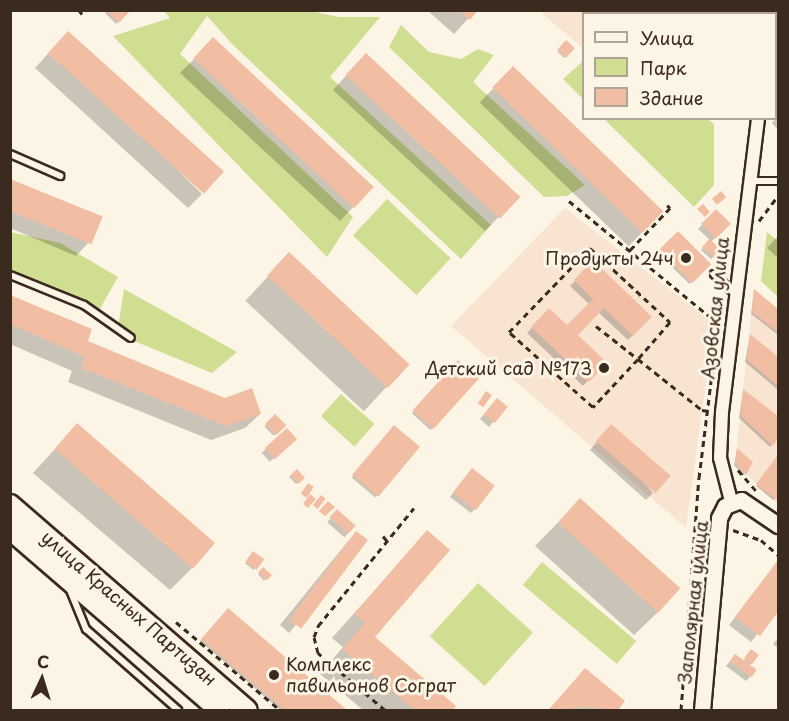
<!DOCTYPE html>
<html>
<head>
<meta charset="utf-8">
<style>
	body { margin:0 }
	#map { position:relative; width:789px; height:721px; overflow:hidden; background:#fcf5e5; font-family:"Playpen Sans",sans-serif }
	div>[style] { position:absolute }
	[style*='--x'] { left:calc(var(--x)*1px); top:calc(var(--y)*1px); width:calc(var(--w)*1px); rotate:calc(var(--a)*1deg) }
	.built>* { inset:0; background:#f9e4d1 }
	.green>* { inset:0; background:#d0de92; transform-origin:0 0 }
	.shadow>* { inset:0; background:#0003; transform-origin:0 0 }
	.building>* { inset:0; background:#f2bea3; transform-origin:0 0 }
	.path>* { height:3px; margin-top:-1.5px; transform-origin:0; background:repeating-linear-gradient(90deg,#3b2a1e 0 6px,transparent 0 10.5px) }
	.roads { filter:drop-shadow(2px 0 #3b2a1e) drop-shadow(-2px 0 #3b2a1e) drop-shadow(0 2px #3b2a1e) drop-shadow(0 -2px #3b2a1e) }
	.service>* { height:6px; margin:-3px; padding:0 3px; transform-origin:3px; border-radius:3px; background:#fcf5e5 }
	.minor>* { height:12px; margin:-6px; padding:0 6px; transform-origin:6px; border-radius:6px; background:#fcf5e5 }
	.tertiary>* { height:15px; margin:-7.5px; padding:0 7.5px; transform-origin:7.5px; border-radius:7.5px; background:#fcf5e5 }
	.primary>* { height:20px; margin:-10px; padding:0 10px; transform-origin:10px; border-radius:10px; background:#fcf5e5 }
	.dots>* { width:16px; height:16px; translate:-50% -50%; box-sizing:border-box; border:3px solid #fcf5e5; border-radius:50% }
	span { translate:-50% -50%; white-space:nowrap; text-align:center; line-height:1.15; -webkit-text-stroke:6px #fcf5e5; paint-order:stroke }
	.poi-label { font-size:18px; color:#3b2a1e }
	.right { translate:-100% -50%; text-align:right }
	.left { translate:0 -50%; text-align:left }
	.street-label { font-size:18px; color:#3b2a1e }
	.frame { position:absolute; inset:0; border:12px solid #3b2a1e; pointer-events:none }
	.legend { position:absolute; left:582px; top:12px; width:195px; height:108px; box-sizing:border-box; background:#fcf5e5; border:2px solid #afa495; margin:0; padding:8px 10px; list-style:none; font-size:18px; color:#3b2a1e }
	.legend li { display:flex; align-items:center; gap:12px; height:30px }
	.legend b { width:30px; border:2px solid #afa495 }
	.north { position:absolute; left:12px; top:649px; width:60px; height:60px; -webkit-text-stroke:4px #fcf5e5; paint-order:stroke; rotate:4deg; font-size:16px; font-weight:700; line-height:24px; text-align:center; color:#3b2a1e }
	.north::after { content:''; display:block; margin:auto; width:21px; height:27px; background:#3b2a1e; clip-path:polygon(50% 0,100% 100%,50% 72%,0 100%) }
</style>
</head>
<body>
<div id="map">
	<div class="built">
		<div style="clip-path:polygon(539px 11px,751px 11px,584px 14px,583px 48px)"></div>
		<div style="clip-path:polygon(565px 208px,714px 324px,686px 528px,451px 326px)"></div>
		<div style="clip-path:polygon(754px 289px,778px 309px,778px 505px,735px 463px)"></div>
	</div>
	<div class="green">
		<div style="clip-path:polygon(305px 10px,339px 17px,380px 17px,330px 77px,491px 225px,461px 259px,233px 45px,207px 16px,180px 54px,353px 217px,327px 257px,113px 36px,170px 18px,164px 11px)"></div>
		<div style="clip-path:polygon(401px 25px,429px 52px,461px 59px,478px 49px,494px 55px,473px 82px,585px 185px,567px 196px,544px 197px,389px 47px)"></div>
		<div style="clip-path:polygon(583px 61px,583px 99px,563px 79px)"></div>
		<div style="clip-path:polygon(604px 119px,708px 119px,714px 124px,714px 185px,694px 207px)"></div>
		<div style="left:387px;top:199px;width:87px;height:50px;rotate:43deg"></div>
		<div style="clip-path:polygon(10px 232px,60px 243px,118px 277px,97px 314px,11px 281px)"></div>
		<div style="clip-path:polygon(767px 232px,778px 241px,778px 297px,761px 281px)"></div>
		<div style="clip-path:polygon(124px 289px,237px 352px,212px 373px,117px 334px)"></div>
		<div style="left:341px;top:394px;width:45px;height:30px;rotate:42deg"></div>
		<div style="left:542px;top:562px;width:123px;height:30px;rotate:40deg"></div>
		<div style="left:478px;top:583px;width:74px;height:72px;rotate:42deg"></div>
	</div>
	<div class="shadow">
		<div style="clip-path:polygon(108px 10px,129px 10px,116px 24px,105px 13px)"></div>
		<div style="clip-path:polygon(427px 10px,476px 10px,454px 34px)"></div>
		<div style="clip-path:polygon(687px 10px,730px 10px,729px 14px)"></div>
		<div style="left:566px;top:42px;width:9px;height:13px;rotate:41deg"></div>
		<div style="clip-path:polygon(54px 47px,202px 194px,188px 208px,35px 68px)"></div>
		<div style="clip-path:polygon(199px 54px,372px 187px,340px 221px,180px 73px)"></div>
		<div style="left:513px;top:68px;width:207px;height:48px;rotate:44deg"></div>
		<div style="clip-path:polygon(352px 69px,519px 196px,485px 231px,333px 90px)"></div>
		<div style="clip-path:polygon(778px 116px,778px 130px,772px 123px)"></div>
		<div style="clip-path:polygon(10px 181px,90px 241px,76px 256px,10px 228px)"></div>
		<div style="clip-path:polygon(716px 211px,729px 224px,711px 242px,720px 250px,711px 259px,701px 250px,710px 240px,698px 229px)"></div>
		<div style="left:678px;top:234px;width:43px;height:28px;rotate:44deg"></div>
		<div style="clip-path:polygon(778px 236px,778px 258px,767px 248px)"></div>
		<div style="left:289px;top:254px;width:162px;height:64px;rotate:43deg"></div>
		<div style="clip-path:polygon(593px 262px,650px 317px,628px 340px,598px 312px,576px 335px,605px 363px,583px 386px,527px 333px,549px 310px,567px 327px,589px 304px,570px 286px)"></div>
		<div style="clip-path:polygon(754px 291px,778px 311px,778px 335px,751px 314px)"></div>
		<div style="clip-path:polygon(10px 297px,86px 342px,260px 414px,245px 428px,211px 440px,68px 382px,72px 371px,10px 344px)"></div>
		<div style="clip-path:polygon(750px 336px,778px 358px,778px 390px,745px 362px)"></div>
		<div style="left:458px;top:362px;width:25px;height:69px;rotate:42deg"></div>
		<div style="clip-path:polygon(743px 391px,778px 417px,778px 436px,770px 447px,739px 418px)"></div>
		<div style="clip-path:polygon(493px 404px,493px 422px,489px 427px,480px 419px)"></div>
		<div style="left:275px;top:416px;width:13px;height:15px;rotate:45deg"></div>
		<div style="clip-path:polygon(77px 425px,193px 567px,170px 590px,33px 473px)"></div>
		<div style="left:394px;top:427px;width:31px;height:66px;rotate:40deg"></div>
		<div style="left:287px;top:430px;width:12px;height:34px;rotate:48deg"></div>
		<div style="clip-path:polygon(604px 434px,653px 493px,646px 500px,590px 450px)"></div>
		<div style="clip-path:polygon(737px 450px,751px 462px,743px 476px,734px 465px)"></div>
		<div style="clip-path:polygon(778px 457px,778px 494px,773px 500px,756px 486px)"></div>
		<div style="clip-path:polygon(297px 471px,303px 478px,296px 484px,289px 477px)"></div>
		<div style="clip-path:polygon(468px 474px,475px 509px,471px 513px,450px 497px)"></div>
		<div style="clip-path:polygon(580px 500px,658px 612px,634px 635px,535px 546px)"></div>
		<div style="left:337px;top:511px;width:23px;height:15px;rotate:41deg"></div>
		<div style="clip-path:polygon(427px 532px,373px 637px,454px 707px,451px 710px,363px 710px,320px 674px,343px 647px,332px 638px)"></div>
		<div style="clip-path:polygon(349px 540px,366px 540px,289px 633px,280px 625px)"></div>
		<div style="left:253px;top:553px;width:11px;height:13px;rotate:38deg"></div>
		<div style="clip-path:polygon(778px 562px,778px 609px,751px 642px,729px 625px)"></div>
		<div style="clip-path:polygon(263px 569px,269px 575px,264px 581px,258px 574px)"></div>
		<div style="clip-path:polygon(228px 610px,345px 710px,280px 710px,200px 641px)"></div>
		<div style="clip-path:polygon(778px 638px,778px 648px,773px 644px)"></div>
		<div style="clip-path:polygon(751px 651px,757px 656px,749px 666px,750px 677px,746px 681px,726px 666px,731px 660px,743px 662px)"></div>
		<div style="clip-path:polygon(585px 670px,623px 701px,616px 710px,548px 710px)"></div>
	</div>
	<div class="building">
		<div style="clip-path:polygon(105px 10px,131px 10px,119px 23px)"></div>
		<div style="clip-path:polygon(458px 10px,478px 10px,470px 20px)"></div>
		<div style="left:631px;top:10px;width:43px;height:5px"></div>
		<div style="clip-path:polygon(690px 10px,732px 10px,731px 14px)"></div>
		<div style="left:68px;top:31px;width:210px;height:30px;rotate:42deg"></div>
		<div style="left:213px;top:37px;width:220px;height:29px;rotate:43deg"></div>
		<div style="left:566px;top:40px;width:12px;height:13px;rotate:42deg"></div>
		<div style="left:366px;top:53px;width:211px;height:30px;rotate:43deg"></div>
		<div style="left:513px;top:66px;width:209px;height:30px;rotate:44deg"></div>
		<div style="left:10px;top:179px;width:100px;height:30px;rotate:22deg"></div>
		<div style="left:721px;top:191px;width:8px;height:12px;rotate:50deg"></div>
		<div style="clip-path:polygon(703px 204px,710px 212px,705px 217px,697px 209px)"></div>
		<div style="left:716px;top:209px;width:21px;height:21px;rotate:45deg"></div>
		<div style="left:678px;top:231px;width:47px;height:27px;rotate:45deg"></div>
		<div style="left:709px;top:239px;width:17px;height:11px;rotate:40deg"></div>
		<div style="left:289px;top:252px;width:165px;height:32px;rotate:43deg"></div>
		<div style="clip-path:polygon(593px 260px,652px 317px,633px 336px,604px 308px,578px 335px,607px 363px,589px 382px,531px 327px,549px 308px,567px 325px,593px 299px,574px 280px)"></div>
		<div style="clip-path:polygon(754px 289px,778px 309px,778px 332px,752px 312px)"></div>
		<div style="clip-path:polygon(10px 295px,92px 329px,88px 341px,225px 398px,252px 388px,261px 414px,226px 426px,81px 368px,85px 357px,10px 324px)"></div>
		<div style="clip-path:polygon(750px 334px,778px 357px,778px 386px,747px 360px)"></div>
		<div style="left:458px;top:360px;width:28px;height:68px;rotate:42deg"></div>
		<div style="clip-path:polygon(743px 389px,778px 416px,778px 438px,773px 446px,741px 416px)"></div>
		<div style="left:486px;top:391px;width:7px;height:15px;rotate:34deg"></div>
		<div style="left:497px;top:398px;width:14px;height:21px;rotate:39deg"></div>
		<div style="left:275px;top:414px;width:16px;height:14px;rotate:45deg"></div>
		<div style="left:77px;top:423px;width:183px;height:34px;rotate:41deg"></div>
		<div style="left:611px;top:424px;width:79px;height:23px;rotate:41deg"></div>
		<div style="left:394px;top:425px;width:34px;height:65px;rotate:40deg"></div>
		<div style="left:287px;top:428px;width:15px;height:30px;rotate:48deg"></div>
		<div style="clip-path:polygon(737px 448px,753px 462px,746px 475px,735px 463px)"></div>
		<div style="clip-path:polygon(778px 455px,778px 497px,776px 500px,756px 484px)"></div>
		<div style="left:472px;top:468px;width:29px;height:31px;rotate:38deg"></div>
		<div style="left:297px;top:469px;width:12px;height:9px;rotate:48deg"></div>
		<div style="left:308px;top:483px;width:7px;height:13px;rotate:34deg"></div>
		<div style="clip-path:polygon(310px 494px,316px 499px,308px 508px,303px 504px)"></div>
		<div style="left:321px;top:495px;width:6px;height:13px;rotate:39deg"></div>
		<div style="left:580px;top:498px;width:135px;height:33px;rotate:42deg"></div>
		<div style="clip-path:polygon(328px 501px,335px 507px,325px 516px,319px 511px)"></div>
		<div style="left:337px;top:509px;width:25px;height:11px;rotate:42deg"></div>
		<div style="clip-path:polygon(427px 530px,450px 550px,375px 637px,456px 706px,453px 710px,414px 710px,342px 649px,365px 623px,354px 614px)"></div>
		<div style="left:356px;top:531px;width:15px;height:111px;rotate:37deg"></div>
		<div style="left:253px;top:551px;width:14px;height:13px;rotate:36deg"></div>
		<div style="clip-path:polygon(778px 560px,778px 612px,760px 636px,735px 617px)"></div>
		<div style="left:263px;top:567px;width:12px;height:7px;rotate:42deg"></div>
		<div style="clip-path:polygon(228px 608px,347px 710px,284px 710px,201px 639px)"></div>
		<div style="left:751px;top:649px;width:10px;height:12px;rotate:37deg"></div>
		<div style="left:735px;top:654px;width:27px;height:9px;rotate:36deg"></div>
		<div style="clip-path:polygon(585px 668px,625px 701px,618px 710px,589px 707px,549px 710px)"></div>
	</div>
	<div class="path">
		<div style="--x:79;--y:10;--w:5;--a:53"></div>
		<div style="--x:776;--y:81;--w:38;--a:-87"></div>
		<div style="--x:569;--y:201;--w:194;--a:39.4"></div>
		<div style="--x:759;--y:221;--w:31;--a:-53"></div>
		<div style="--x:630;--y:250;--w:58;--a:-46.4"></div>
		<div style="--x:670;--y:208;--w:4;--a:-135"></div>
		<div style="--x:596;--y:326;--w:53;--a:38.2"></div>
		<div style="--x:638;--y:359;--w:66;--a:133.2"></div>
		<div style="--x:593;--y:407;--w:113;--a:-138.2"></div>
		<div style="--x:509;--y:332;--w:117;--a:-46"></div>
		<div style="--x:590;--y:248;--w:109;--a:42.8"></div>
		<div style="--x:670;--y:322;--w:49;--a:130.9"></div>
		<div style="--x:638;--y:359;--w:82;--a:38.6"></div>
		<div style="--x:702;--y:410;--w:7;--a:8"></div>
		<div style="--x:738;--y:470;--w:29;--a:49"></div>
		<div style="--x:733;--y:530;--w:30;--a:20"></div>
		<div style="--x:761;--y:540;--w:23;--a:41"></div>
		<div style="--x:383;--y:536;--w:6;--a:51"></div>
		<div style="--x:176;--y:622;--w:136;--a:40.2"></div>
		<div style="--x:385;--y:710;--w:88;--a:-139.6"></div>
		<div style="--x:318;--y:653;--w:16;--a:-104"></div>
		<div style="--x:314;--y:637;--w:12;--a:-70"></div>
		<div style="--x:318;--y:626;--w:152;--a:-50.9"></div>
		<div style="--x:681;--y:710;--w:233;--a:-85.6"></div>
		<div style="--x:699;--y:478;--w:113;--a:-82.9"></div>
	</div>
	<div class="roads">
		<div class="service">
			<div style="--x:10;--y:154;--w:55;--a:23.7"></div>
			<div style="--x:749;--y:181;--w:29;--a:0"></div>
			<div style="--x:714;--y:274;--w:28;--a:44"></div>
			<div style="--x:10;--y:275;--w:80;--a:22.1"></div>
			<div style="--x:84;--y:305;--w:57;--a:35.1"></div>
			<div style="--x:68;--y:585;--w:48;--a:67.8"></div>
			<div style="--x:86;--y:629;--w:123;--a:41.4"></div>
		</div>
		<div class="minor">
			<div style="--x:769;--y:14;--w:4;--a:-76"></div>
			<div style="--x:731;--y:501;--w:44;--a:-104.3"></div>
			<div style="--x:720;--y:458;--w:46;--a:-87.5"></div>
			<div style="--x:722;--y:412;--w:296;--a:-83"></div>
		</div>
		<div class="tertiary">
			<div style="--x:702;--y:710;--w:193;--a:-84.9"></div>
			<div style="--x:719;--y:518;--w:13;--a:-63"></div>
			<div style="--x:725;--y:506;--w:17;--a:-21"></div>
			<div style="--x:741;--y:500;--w:45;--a:34"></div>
		</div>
		<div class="primary">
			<div style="--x:10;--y:505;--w:313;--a:40.9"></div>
			<div style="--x:10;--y:529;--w:277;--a:40.8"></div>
		</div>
	</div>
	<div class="dots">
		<div style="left:686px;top:258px;background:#3b2a1e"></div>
		<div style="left:604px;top:368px;background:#3b2a1e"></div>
		<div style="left:274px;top:675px;background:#3b2a1e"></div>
	</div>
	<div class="poi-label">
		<span class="right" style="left:674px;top:258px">Продукты 24ч</span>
		<span class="right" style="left:592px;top:368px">Детский cад №173</span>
		<span class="left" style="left:286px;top:675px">Комплекс<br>павильонов Сограт</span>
	</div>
	<div class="street-label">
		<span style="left:715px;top:308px;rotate:-84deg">Азовская улица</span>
		<span style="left:693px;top:602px;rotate:-84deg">Заполярная улица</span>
		<span style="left:129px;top:608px;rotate:41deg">улица Красных Партизан</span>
	</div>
	<div class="frame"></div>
	<ul class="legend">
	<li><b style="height:8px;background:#fcf5e5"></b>Улица</li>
	<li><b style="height:16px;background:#d0de92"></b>Парк</li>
	<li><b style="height:16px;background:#f2bea3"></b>Здание</li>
	</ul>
	<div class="north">С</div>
</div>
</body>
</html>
